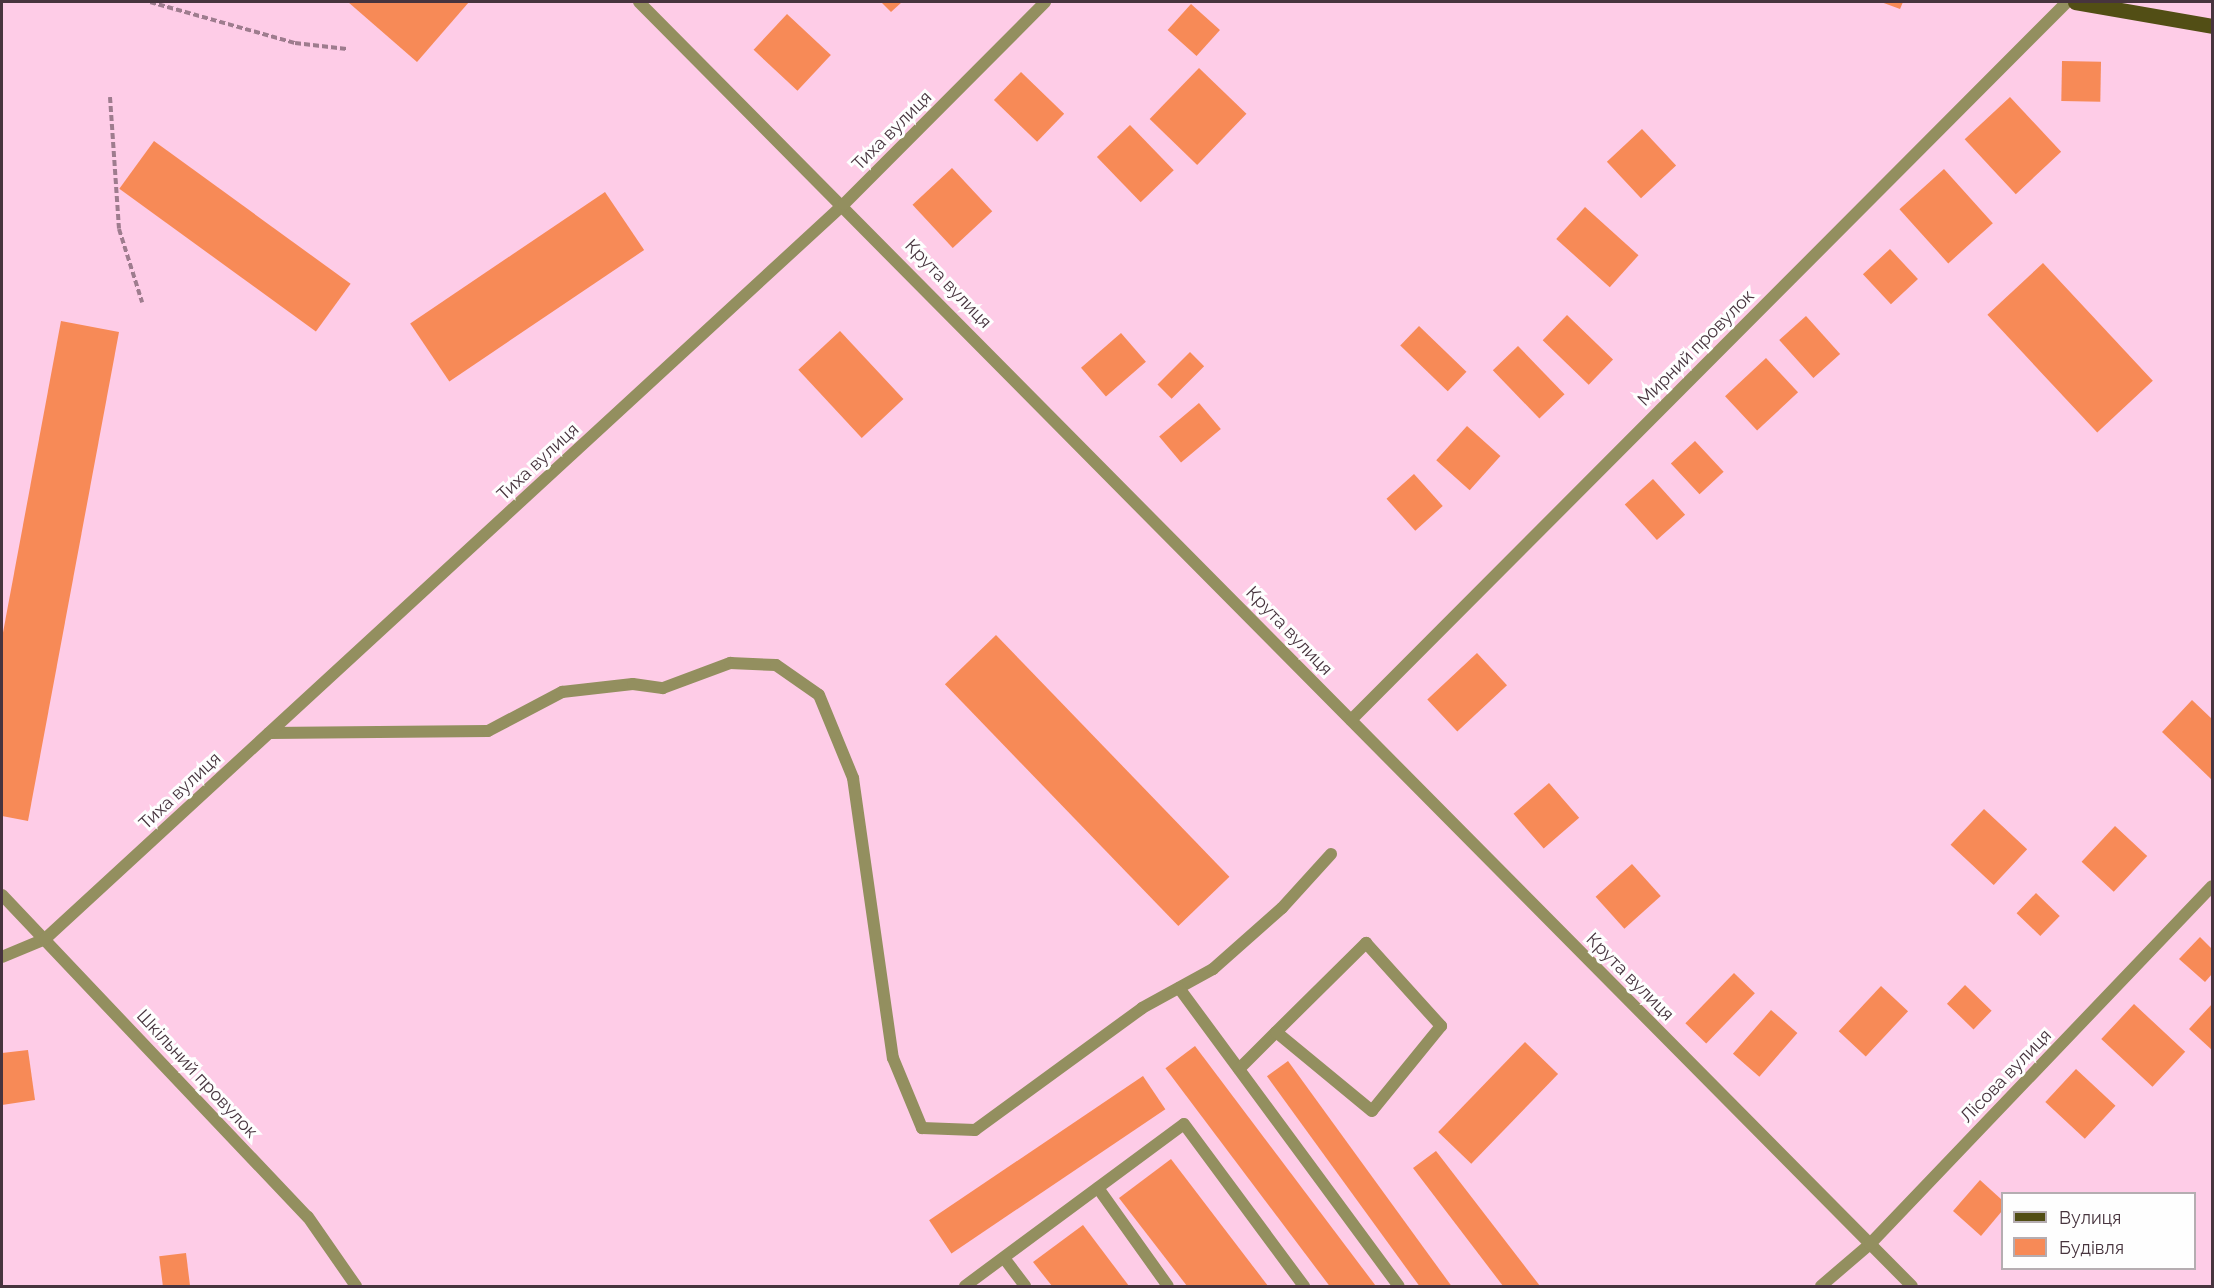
<!DOCTYPE html>
<html>
<head>
<meta charset="utf-8">
<style>
	body { margin:0 }
	#map { position:relative; width:2214px; height:1288px; overflow:hidden; background:#fecce7; font-family:Raleway,sans-serif }
	div>[style] { position:absolute }
	[style*='--x'] { left:calc(var(--x)*1px); top:calc(var(--y)*1px); width:calc(var(--w)*1px); rotate:calc(var(--a)*1deg) }
	.building>* { inset:0; background:#f78a57; transform-origin:0 0 }
	.path>* { height:4px; margin-top:-2px; transform-origin:0; background:repeating-linear-gradient(90deg,#9e7c8e 0 6px,transparent 0 9px) }
	.service>* { height:12px; margin:-6px; padding:0 6px; transform-origin:6px; border-radius:6px; background:#938f5f }
	.minor>* { height:12px; margin:-6px; padding:0 6px; transform-origin:6px; border-radius:6px; background:#938f5f }
	.primary>* { height:15px; margin:-7.5px; padding:0 7.5px; transform-origin:7.5px; border-radius:7.5px; background:#524e15 }
	span { translate:-50% -50%; white-space:nowrap; text-align:center; line-height:1.15; -webkit-text-stroke:6px #fefefe; paint-order:stroke }
	.street-label { font-size:18px; color:#47343e }
	.frame { position:absolute; inset:0; border:3px solid #47343e; pointer-events:none }
	.legend { position:absolute; left:2001px; top:1192px; width:195px; height:78px; box-sizing:border-box; background:#fefefe; border:2px solid #b5adb1; margin:0; padding:8px 10px; list-style:none; font-size:18px; color:#47343e }
	.legend li { display:flex; align-items:center; gap:12px; height:30px }
	.legend b { width:30px; border:2px solid #b5adb1 }
</style>
</head>
<body>
<div id="map">
	<div class="building">
		<div style="clip-path:polygon(348px 2px,469px 2px,417px 62px)"></div>
		<div style="clip-path:polygon(881px 2px,902px 2px,891px 12px)"></div>
		<div style="clip-path:polygon(1881px 2px,1903px 2px,1900px 9px)"></div>
		<div style="left:1191px;top:4px;width:39px;height:35px;rotate:42deg"></div>
		<div style="left:787px;top:14px;width:60px;height:49px;rotate:43deg"></div>
		<div style="left:2062px;top:61px;width:39px;height:40px;rotate:1deg"></div>
		<div style="left:1199px;top:68px;width:66px;height:71px;rotate:44deg"></div>
		<div style="left:1021px;top:72px;width:60px;height:39px;rotate:44deg"></div>
		<div style="left:2010px;top:97px;width:75px;height:62px;rotate:47deg"></div>
		<div style="left:1130px;top:125px;width:63px;height:46px;rotate:46deg"></div>
		<div style="left:1642px;top:129px;width:50px;height:48px;rotate:47deg"></div>
		<div style="left:154px;top:141px;width:243px;height:59px;rotate:36deg"></div>
		<div style="left:952px;top:168px;width:59px;height:54px;rotate:47deg"></div>
		<div style="left:1944px;top:169px;width:73px;height:60px;rotate:48deg"></div>
		<div style="left:605px;top:192px;width:70px;height:235px;rotate:56deg"></div>
		<div style="left:1585px;top:207px;width:72px;height:43px;rotate:42deg"></div>
		<div style="left:1890px;top:249px;width:41px;height:37px;rotate:47deg"></div>
		<div style="left:2043px;top:263px;width:161px;height:76px;rotate:47deg"></div>
		<div style="left:1567px;top:315px;width:64px;height:35px;rotate:44deg"></div>
		<div style="left:1806px;top:316px;width:51px;height:36px;rotate:48deg"></div>
		<div style="clip-path:polygon(61px 321px,119px 332px,28px 821px,2px 816px,2px 638px)"></div>
		<div style="left:1419px;top:326px;width:66px;height:27px;rotate:44deg"></div>
		<div style="left:840px;top:331px;width:93px;height:57px;rotate:47deg"></div>
		<div style="left:1121px;top:333px;width:38px;height:53px;rotate:49deg"></div>
		<div style="left:1518px;top:346px;width:67px;height:35px;rotate:46deg"></div>
		<div style="left:1190px;top:352px;width:20px;height:46px;rotate:45deg"></div>
		<div style="left:1766px;top:358px;width:47px;height:56px;rotate:47deg"></div>
		<div style="left:1199px;top:403px;width:34px;height:52px;rotate:50deg"></div>
		<div style="left:1467px;top:426px;width:45px;height:46px;rotate:42deg"></div>
		<div style="left:1695px;top:441px;width:42px;height:33px;rotate:47deg"></div>
		<div style="left:1414px;top:474px;width:43px;height:37px;rotate:48deg"></div>
		<div style="left:1653px;top:479px;width:48px;height:38px;rotate:48deg"></div>
		<div style="left:996px;top:635px;width:336px;height:71px;rotate:46deg"></div>
		<div style="left:1477px;top:653px;width:44px;height:68px;rotate:47deg"></div>
		<div style="clip-path:polygon(2192px 700px,2212px 719px,2212px 780px,2162px 732px)"></div>
		<div style="left:1549px;top:783px;width:46px;height:47px;rotate:49deg"></div>
		<div style="left:1984px;top:809px;width:59px;height:49px;rotate:43deg"></div>
		<div style="left:2115px;top:826px;width:44px;height:49px;rotate:43deg"></div>
		<div style="left:1632px;top:864px;width:43px;height:49px;rotate:48deg"></div>
		<div style="left:2036px;top:893px;width:33px;height:28px;rotate:44deg"></div>
		<div style="clip-path:polygon(2200px 937px,2212px 949px,2212px 974px,2205px 982px,2179px 959px)"></div>
		<div style="left:1734px;top:973px;width:29px;height:70px;rotate:44deg"></div>
		<div style="left:1965px;top:985px;width:37px;height:26px;rotate:44deg"></div>
		<div style="left:1881px;top:986px;width:37px;height:62px;rotate:43deg"></div>
		<div style="left:2134px;top:1004px;width:70px;height:48px;rotate:43deg"></div>
		<div style="clip-path:polygon(2212px 1004px,2212px 1050px,2189px 1029px)"></div>
		<div style="left:1771px;top:1010px;width:35px;height:58px;rotate:41deg"></div>
		<div style="left:1525px;top:1042px;width:46px;height:125px;rotate:44deg"></div>
		<div style="left:1195px;top:1046px;width:299px;height:37px;rotate:53deg"></div>
		<div style="clip-path:polygon(28px 1050px,35px 1100px,2px 1105px,2px 1053px)"></div>
		<div style="left:1288px;top:1061px;width:280px;height:26px;rotate:54deg"></div>
		<div style="left:2076px;top:1069px;width:54px;height:45px;rotate:43deg"></div>
		<div style="left:1143px;top:1076px;width:40px;height:258px;rotate:56deg"></div>
		<div style="clip-path:polygon(1436px 1151px,1540px 1286px,1503px 1286px,1413px 1168px)"></div>
		<div style="clip-path:polygon(1171px 1159px,1268px 1286px,1187px 1286px,1119px 1198px)"></div>
		<div style="clip-path:polygon(1980px 1180px,2002px 1200px,2002px 1211px,1981px 1236px,1953px 1211px)"></div>
		<div style="clip-path:polygon(1083px 1225px,1129px 1286px,1052px 1286px,1033px 1262px)"></div>
		<div style="left:186px;top:1253px;width:33px;height:27px;rotate:83deg"></div>
	</div>
	<div class="path">
		<div style="--x:150;--y:2;--w:151;--a:15.8"></div>
		<div style="--x:295;--y:43;--w:52;--a:6.6"></div>
		<div style="--x:110;--y:97;--w:132;--a:86.1"></div>
		<div style="--x:119;--y:229;--w:77;--a:72.5"></div>
	</div>
	<div class="service">
		<div style="--x:269;--y:733;--w:219;--a:-0.5"></div>
		<div style="--x:488;--y:731;--w:84;--a:-27.8"></div>
		<div style="--x:562;--y:692;--w:71;--a:-6.4"></div>
		<div style="--x:633;--y:684;--w:30;--a:8"></div>
		<div style="--x:663;--y:688;--w:72;--a:-20.5"></div>
		<div style="--x:730;--y:663;--w:46;--a:2.5"></div>
		<div style="--x:776;--y:665;--w:52;--a:34.9"></div>
		<div style="--x:819;--y:695;--w:90;--a:67.7"></div>
		<div style="--x:853;--y:778;--w:283;--a:81.9"></div>
		<div style="--x:893;--y:1058;--w:76;--a:67.5"></div>
		<div style="--x:922;--y:1128;--w:53;--a:2.2"></div>
		<div style="--x:975;--y:1130;--w:207;--a:-36.1"></div>
		<div style="--x:1142;--y:1008;--w:81;--a:-28.8"></div>
		<div style="--x:1213;--y:969;--w:92;--a:-41.5"></div>
		<div style="--x:1282;--y:908;--w:73;--a:-47.8"></div>
		<div style="--x:1179;--y:988;--w:370;--a:53.6"></div>
		<div style="--x:1239;--y:1069;--w:52;--a:-45"></div>
		<div style="--x:1276;--y:1032;--w:127;--a:-44.7"></div>
		<div style="--x:1366;--y:943;--w:112;--a:47.9"></div>
		<div style="--x:1441;--y:1026;--w:109;--a:129.1"></div>
		<div style="--x:1372;--y:1111;--w:124;--a:-140.5"></div>
		<div style="--x:1098;--y:1188;--w:120;--a:54.5"></div>
		<div style="--x:1004;--y:1258;--w:35;--a:53"></div>
		<div style="--x:965;--y:1286;--w:272;--a:-36.5"></div>
		<div style="--x:1184;--y:1124;--w:202;--a:53.5"></div>
		<div style="--x:1821;--y:1286;--w:65;--a:-40.6"></div>
	</div>
	<div class="minor">
		<div style="--x:639;--y:2;--w:1808;--a:45.25"></div>
		<div style="--x:1351;--y:720;--w:1014;--a:-45.08"></div>
		<div style="--x:2;--y:895;--w:444;--a:46.5"></div>
		<div style="--x:308;--y:1217;--w:84;--a:55.2"></div>
		<div style="--x:2;--y:957;--w:47;--a:-22.7"></div>
		<div style="--x:45;--y:939;--w:1086;--a:-42.61"></div>
		<div style="--x:844;--y:204;--w:285;--a:-45.1"></div>
		<div style="--x:1870;--y:1244;--w:495;--a:-46.3"></div>
	</div>
	<div class="primary">
		<div style="--x:2075;--y:2;--w:139;--a:9.9"></div>
	</div>
	<div class="street-label">
		<span style="left:892px;top:131px;rotate:-45deg">Тиха вулиця</span>
		<span style="left:948px;top:284px;rotate:46deg">Крута вулиця</span>
		<span style="left:1696px;top:348px;rotate:-45deg">Мирний провулок</span>
		<span style="left:538px;top:462px;rotate:-43deg">Тиха вулиця</span>
		<span style="left:1289px;top:631px;rotate:46deg">Крута вулиця</span>
		<span style="left:180px;top:791px;rotate:-43deg">Тиха вулиця</span>
		<span style="left:1630px;top:977px;rotate:45deg">Крута вулиця</span>
		<span style="left:197px;top:1074px;rotate:47deg">Шкільний провулок</span>
		<span style="left:2006px;top:1076px;rotate:-46deg">Лісова вулиця</span>
	</div>
	<div class="frame"></div>
	<ul class="legend">
	<li><b style="height:8px;background:#524e15"></b>Вулиця</li>
	<li><b style="height:16px;background:#f78a57"></b>Будівля</li>
	</ul>
</div>
</body>
</html>
